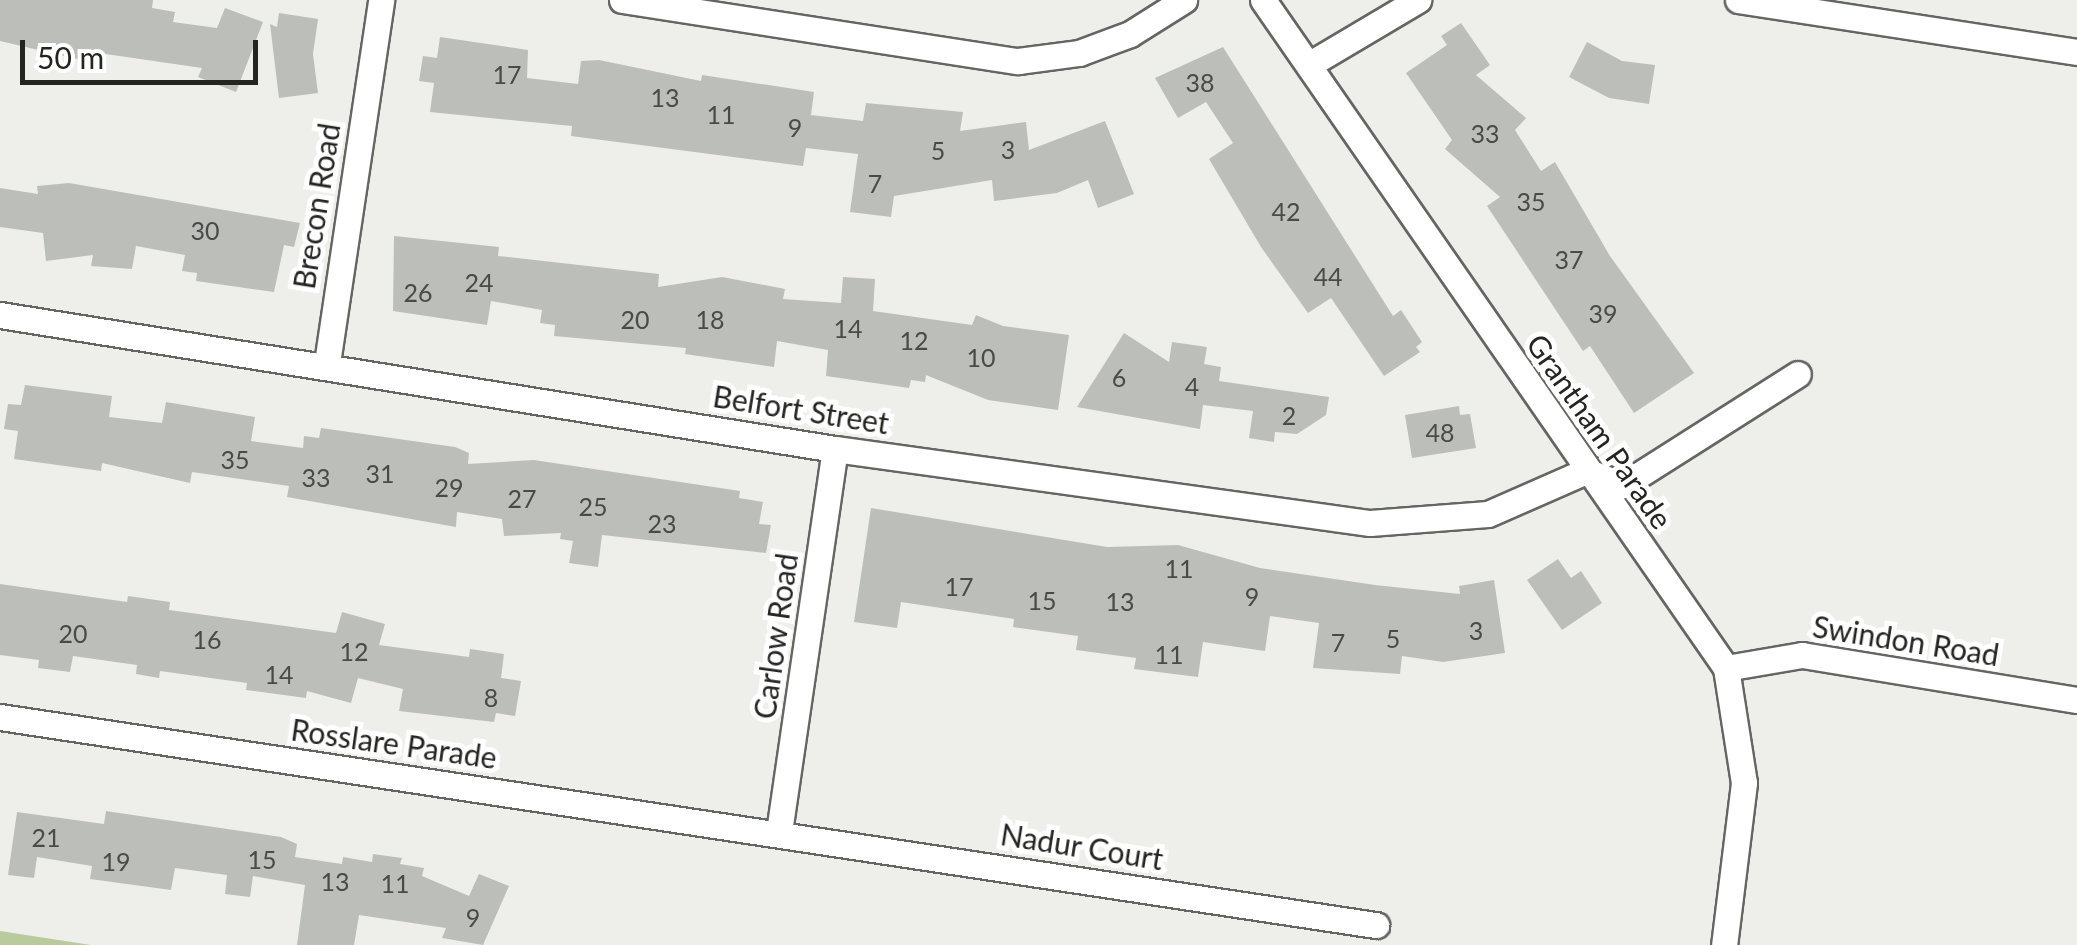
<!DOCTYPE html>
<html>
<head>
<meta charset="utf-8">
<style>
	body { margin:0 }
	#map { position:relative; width:2077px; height:945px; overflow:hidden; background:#eeefeb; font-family:Lato,sans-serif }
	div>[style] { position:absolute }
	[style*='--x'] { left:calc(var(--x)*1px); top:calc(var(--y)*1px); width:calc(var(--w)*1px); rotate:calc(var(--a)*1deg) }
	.green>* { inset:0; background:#b9ca9d }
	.building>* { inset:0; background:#bcbeba }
	.roads { filter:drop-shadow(2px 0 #646662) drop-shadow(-2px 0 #646662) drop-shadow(0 2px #646662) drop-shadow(0 -2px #646662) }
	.minor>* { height:25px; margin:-12.5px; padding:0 12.5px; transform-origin:12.5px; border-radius:12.5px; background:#fff }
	span { translate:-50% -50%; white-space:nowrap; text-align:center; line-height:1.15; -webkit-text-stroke:10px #fff; paint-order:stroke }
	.number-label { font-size:25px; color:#4a4a49 }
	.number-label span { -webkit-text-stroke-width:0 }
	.street-label { font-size:30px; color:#242423 }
	.scale { position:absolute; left:20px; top:40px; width:238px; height:45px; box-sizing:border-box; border:5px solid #242423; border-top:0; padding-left:12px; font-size:30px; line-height:35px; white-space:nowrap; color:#242423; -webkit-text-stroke:8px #fff; paint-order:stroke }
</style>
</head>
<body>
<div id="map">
	<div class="green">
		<div style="clip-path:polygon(0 931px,91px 945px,0 945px)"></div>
	</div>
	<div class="building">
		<div style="clip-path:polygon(0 0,153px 0,152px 8px,175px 12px,173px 22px,217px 28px,225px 8px,263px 22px,236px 92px,198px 77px,202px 68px,92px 52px,90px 62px,0 41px)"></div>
		<div style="clip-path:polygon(279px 13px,318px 19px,313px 54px,318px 93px,279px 98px,270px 24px,277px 27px)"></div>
		<div style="clip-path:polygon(1461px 23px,1490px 65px,1476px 75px,1526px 118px,1515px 130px,1541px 171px,1555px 162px,1610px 256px,1694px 373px,1634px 413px,1590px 346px,1583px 351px,1487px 206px,1500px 197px,1445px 149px,1452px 140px,1406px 73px,1447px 45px,1441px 36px)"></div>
		<div style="clip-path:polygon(440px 37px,528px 50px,527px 78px,578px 84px,581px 61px,599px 60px,701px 81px,702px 75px,814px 92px,811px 115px,863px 121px,866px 103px,963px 112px,960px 131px,1026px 122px,1029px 150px,1105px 121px,1134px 194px,1098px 208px,1088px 180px,1057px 193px,994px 201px,992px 180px,894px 196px,891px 217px,850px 212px,858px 154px,806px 148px,803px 166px,571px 136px,572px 126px,430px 112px,434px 83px,419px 81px,423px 56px,437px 58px)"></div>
		<div style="clip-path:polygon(1587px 42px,1622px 61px,1655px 65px,1649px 104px,1609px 98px,1569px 77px)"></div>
		<div style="clip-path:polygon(1223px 47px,1393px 316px,1401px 310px,1422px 342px,1416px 347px,1420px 352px,1384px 376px,1331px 298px,1308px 313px,1261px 247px,1209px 159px,1233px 143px,1206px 102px,1178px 118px,1155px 78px)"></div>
		<div style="clip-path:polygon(69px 183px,300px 223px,294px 247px,284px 245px,274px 292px,196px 281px,197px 273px,182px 271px,185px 255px,136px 246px,132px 269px,91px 266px,93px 255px,46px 261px,43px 233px,0 227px,0 188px,38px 194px,37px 186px)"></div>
		<div style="clip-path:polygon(394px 236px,499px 247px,498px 256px,659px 274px,658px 287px,722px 277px,785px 289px,783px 299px,841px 303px,843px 277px,875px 279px,873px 311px,972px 325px,976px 315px,1003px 326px,1069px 335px,1058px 410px,988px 400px,926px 375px,925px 382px,911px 380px,909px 388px,826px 376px,828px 350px,777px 341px,774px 367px,685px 354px,686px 348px,554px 336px,555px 325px,540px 323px,542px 310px,491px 301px,487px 325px,393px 311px)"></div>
		<div style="clip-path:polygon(1124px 333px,1169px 362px,1172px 342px,1207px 347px,1204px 364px,1221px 367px,1219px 381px,1329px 397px,1326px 415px,1297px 434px,1275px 432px,1274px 442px,1249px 438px,1253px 411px,1203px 405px,1200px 429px,1077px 407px)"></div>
		<div style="clip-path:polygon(25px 385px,112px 396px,109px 417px,162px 423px,166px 402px,255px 417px,251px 441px,303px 448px,304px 436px,319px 438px,321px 428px,455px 447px,469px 453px,468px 464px,534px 460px,740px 491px,739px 498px,763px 502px,759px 524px,771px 525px,766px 553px,602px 535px,598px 567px,569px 563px,573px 541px,560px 539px,561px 533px,504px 536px,502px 519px,457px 512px,456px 527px,287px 497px,289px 486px,192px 472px,190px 483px,102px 463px,101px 471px,14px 459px,18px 431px,4px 429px,8px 404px,21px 405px)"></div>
		<div style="clip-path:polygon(1459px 406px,1460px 415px,1470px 414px,1476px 448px,1412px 458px,1405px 415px)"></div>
		<div style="clip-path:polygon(871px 508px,1107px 547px,1178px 545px,1260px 568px,1375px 585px,1460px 594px,1459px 586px,1494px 580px,1505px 653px,1443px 662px,1402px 656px,1400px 674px,1313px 668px,1319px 623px,1270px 616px,1265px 651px,1203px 642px,1198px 677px,1134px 669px,1136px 658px,1076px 650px,1078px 636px,1013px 627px,1014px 619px,901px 602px,897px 628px,854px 622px)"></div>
		<div style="clip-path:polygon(1558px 559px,1571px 578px,1581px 571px,1602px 603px,1562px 630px,1527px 580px)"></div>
		<div style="clip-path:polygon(0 584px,127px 602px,128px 596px,170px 602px,169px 610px,336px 633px,342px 612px,385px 624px,379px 645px,469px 657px,470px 649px,504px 654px,501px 678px,521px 681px,515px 716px,496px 713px,494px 722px,399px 711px,403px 689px,358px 678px,351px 703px,307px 691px,306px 698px,246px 690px,247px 683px,160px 671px,159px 678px,136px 674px,137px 665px,73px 656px,70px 672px,38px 668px,39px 660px,0 655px)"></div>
		<div style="clip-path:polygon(106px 811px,281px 837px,297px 844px,295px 857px,342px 864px,343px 857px,372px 862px,373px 854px,402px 858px,400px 864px,424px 868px,422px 876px,469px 896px,479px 874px,509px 886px,483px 945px,442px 938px,446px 928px,359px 915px,354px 945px,297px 945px,305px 885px,253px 876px,250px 897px,225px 894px,227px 875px,175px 868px,171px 890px,90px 879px,92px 866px,37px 857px,34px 878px,8px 875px,17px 812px,104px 824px)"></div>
	</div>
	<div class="roads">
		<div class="minor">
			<div style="--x:622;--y:0;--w:401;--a:8.8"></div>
			<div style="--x:1018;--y:61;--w:62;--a:-7.5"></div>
			<div style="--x:1079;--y:53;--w:54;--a:-20.4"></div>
			<div style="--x:1130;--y:34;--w:64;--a:-32.2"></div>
			<div style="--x:1263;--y:0;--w:813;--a:55.27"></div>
			<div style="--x:1726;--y:668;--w:116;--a:81.1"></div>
			<div style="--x:1744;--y:783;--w:163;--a:97"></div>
			<div style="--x:1738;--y:0;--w:343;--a:8.7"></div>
			<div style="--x:1310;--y:64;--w:126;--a:-30.7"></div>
			<div style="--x:0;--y:315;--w:846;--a:9.12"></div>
			<div style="--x:835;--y:449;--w:540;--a:7.88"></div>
			<div style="--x:1370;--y:523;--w:118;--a:-4.4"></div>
			<div style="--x:1488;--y:514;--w:107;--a:-23.7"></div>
			<div style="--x:1586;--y:471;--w:40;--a:21"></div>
			<div style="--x:1623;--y:485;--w:207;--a:-32.4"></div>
			<div style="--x:327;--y:363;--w:367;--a:-81.5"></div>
			<div style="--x:1726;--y:668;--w:77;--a:-9.7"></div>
			<div style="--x:1802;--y:655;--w:279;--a:9.3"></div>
			<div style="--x:0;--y:717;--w:1392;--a:8.6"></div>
			<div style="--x:779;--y:832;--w:387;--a:-81.7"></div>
		</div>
	</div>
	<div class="number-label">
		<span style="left:507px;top:74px">17</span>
		<span style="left:1200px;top:82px">38</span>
		<span style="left:665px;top:97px">13</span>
		<span style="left:721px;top:114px">11</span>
		<span style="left:795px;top:127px">9</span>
		<span style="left:1485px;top:133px">33</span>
		<span style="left:1008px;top:149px">3</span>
		<span style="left:938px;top:150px">5</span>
		<span style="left:875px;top:183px">7</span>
		<span style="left:1531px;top:201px">35</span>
		<span style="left:1286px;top:211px">42</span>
		<span style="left:205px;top:230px">30</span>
		<span style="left:1569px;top:259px">37</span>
		<span style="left:1328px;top:276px">44</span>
		<span style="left:479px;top:282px">24</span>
		<span style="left:418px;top:292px">26</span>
		<span style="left:1603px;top:313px">39</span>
		<span style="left:635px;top:319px">20</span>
		<span style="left:710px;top:319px">18</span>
		<span style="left:848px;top:328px">14</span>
		<span style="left:914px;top:340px">12</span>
		<span style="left:981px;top:357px">10</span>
		<span style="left:1119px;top:377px">6</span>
		<span style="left:1192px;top:386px">4</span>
		<span style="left:1289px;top:415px">2</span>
		<span style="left:1440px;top:432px">48</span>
		<span style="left:235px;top:459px">35</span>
		<span style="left:380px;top:473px">31</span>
		<span style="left:316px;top:477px">33</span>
		<span style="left:449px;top:487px">29</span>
		<span style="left:522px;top:498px">27</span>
		<span style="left:593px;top:506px">25</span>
		<span style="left:662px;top:523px">23</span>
		<span style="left:1179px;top:568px">11</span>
		<span style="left:959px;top:586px">17</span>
		<span style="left:1252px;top:596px">9</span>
		<span style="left:1042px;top:600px">15</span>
		<span style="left:1120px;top:601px">13</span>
		<span style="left:1476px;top:630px">3</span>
		<span style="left:73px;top:633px">20</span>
		<span style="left:1393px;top:638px">5</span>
		<span style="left:207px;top:639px">16</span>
		<span style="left:1338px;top:642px">7</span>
		<span style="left:354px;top:651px">12</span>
		<span style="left:1169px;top:654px">11</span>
		<span style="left:279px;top:674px">14</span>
		<span style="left:491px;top:697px">8</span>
		<span style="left:46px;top:837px">21</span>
		<span style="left:262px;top:859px">15</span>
		<span style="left:116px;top:861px">19</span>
		<span style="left:335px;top:881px">13</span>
		<span style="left:395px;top:883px">11</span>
		<span style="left:473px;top:917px">9</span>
	</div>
	<div class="street-label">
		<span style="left:316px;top:206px;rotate:-81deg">Brecon Road</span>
		<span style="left:801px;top:409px;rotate:9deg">Belfort Street</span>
		<span style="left:1600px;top:431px;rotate:55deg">Grantham Parade</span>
		<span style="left:775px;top:636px;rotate:-82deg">Carlow Road</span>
		<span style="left:1906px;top:640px;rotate:9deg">Swindon Road</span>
		<span style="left:394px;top:743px;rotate:8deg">Rosslare Parade</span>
		<span style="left:1082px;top:846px;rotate:9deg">Nadur Court</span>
	</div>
	<div class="scale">50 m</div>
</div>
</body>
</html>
